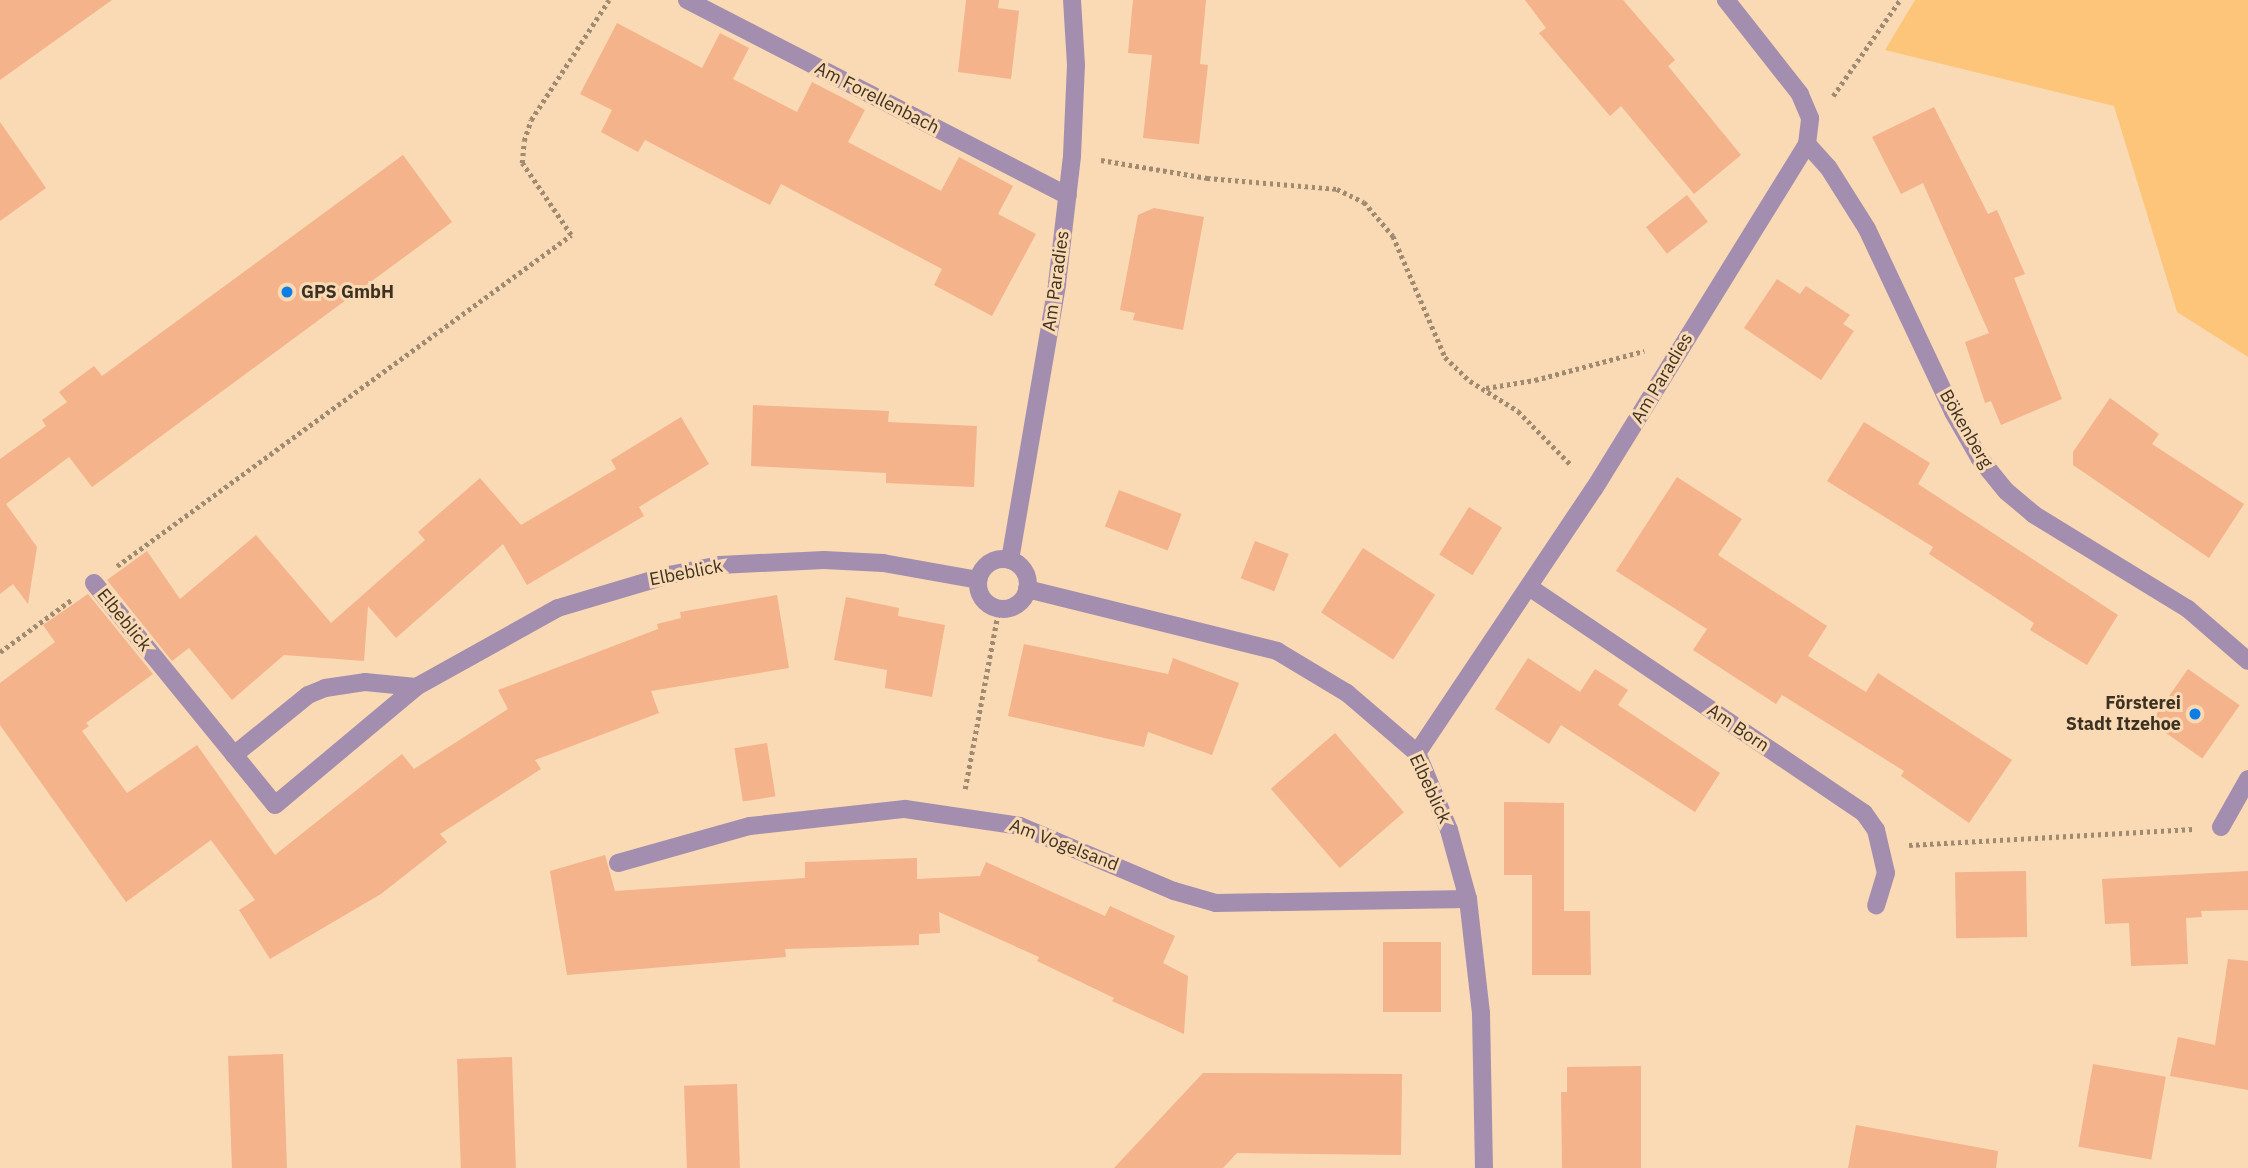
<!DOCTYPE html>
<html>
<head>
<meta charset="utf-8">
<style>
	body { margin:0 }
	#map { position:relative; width:2248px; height:1168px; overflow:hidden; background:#f9dab4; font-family:"IBM Plex Sans",sans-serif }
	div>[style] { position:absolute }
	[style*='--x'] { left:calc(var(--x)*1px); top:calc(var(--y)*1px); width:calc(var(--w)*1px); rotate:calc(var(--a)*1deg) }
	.green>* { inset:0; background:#fdc57a }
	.building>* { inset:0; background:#f4b38a; transform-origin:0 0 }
	.path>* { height:4.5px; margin-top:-2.25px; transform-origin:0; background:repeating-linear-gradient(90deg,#a18b70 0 3.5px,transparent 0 7px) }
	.minor>* { height:18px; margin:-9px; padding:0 9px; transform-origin:9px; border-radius:9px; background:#a38eaf }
	.minor>.ring { margin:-9px; padding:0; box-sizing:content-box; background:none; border:18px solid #a38eaf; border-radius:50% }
	.dots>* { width:19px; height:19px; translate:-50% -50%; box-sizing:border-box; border:4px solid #f9dab4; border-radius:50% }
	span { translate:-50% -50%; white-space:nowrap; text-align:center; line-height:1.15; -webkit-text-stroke:6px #f9dab4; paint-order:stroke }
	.street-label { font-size:18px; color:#3d3122 }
	.poi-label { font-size:18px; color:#3d3122; font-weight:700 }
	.left { translate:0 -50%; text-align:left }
	.right { translate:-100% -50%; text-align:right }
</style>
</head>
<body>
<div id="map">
	<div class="green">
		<div style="clip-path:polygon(1915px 0,2248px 0,2248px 357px,2177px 312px,2114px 106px,1885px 50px)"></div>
	</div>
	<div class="building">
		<div style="clip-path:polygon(0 0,112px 0,0 80px)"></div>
		<div style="clip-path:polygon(966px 0,999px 0,998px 8px,1019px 11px,1011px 79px,958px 72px)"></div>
		<div style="clip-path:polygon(1133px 0,1206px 0,1200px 64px,1208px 65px,1199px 144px,1143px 138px,1152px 55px,1128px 53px)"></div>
		<div style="clip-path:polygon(1525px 0,1623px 0,1675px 60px,1668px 66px,1741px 155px,1694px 194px,1621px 106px,1610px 116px,1539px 33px,1546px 28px)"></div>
		<div style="clip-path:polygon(617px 23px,702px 68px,720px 33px,749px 48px,733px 79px,797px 112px,812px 82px,847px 100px,865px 110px,848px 142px,941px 191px,959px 157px,1013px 186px,998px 214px,1036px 234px,992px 316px,934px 285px,942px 269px,781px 184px,770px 205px,645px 140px,638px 152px,601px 132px,612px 110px,580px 94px)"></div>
		<div style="clip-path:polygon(1934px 107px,1988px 214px,1997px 210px,2025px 274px,2014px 278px,2062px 399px,2001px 425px,1991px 401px,1985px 403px,1965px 342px,1989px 333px,1923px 183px,1901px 194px,1872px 137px)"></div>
		<div style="clip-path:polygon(0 122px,46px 188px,0 221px)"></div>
		<div style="clip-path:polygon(403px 155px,452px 222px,92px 487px,69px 457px,6px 504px,37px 547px,28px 604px,13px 584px,0 594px,0 459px,46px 426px,42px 420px,67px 402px,59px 392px,94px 366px,102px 376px)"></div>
		<div style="left:1687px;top:195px;width:34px;height:52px;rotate:52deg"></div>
		<div style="clip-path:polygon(1154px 208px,1204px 217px,1183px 330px,1133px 320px,1135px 313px,1120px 310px,1138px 215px)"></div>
		<div style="clip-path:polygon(1777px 279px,1800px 294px,1806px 286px,1850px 315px,1843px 324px,1854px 331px,1821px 380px,1744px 328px)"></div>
		<div style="clip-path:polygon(2110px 398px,2159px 434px,2152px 444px,2244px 504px,2209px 558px,2073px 465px,2073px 452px)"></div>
		<div style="clip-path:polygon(753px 405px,889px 411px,888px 422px,977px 426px,974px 487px,886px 483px,886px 473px,751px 466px)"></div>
		<div style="clip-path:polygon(681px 417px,709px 464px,639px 507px,644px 516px,527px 585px,503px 544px,396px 638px,368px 606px,364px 661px,284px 655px,232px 700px,189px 648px,172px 661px,107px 580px,147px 551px,180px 599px,256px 535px,331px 623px,425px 540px,418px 532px,480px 478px,521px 525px,616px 469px,611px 460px)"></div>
		<div style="clip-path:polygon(1864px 422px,1930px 463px,1918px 484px,2118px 615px,2087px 665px,2030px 630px,2034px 623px,1929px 554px,1933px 547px,1827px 481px)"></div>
		<div style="clip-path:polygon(1677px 477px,1742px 519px,1718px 555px,1827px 626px,1808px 656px,1866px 692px,1878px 673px,2012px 760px,1969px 823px,1901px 776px,1904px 771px,1782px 695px,1776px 704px,1693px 650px,1707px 629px,1616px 571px)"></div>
		<div style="left:1119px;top:490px;width:67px;height:39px;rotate:21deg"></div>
		<div style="left:1469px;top:507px;width:39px;height:56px;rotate:32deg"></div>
		<div style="left:1255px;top:541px;width:36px;height:40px;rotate:21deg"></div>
		<div style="left:1363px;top:548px;width:86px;height:77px;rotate:33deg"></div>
		<div style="clip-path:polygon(88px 594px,153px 674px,86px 723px,89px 726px,82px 731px,127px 793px,197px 745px,275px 855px,402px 754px,414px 769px,508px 709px,498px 690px,658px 629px,657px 624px,681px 618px,680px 612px,777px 595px,789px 668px,651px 691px,659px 713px,535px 760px,541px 769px,440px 834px,447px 842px,381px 894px,270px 959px,239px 910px,255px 900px,211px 840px,126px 902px,0 725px,0 683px,55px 642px,43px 625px)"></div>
		<div style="clip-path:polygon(846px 597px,899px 608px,898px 616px,945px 625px,932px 697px,885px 688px,887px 670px,834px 660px)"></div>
		<div style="clip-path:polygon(1024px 644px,1168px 674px,1173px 658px,1239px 683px,1212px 755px,1148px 732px,1144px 747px,1008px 716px)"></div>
		<div style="clip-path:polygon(1528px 658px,1580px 692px,1595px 669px,1628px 690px,1618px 705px,1720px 773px,1695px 812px,1561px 725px,1549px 744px,1495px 709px)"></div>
		<div style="left:2188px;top:669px;width:63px;height:65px;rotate:35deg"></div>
		<div style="left:1335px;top:733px;width:105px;height:85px;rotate:49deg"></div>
		<div style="left:767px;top:743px;width:54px;height:33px;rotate:81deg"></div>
		<div style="clip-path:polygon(1504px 802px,1564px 803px,1564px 911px,1590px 911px,1591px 975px,1532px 975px,1532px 875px,1504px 875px)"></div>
		<div style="clip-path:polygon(605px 855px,615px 891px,805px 878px,805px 862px,917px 858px,917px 879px,980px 876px,986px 862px,1105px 916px,1110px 906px,1175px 936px,1163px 963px,1188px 976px,1184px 1034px,1112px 1001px,1114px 998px,1037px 961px,1039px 957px,939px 912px,940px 933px,919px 934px,919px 945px,785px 949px,786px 957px,567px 975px,550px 871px)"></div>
		<div style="left:2026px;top:871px;width:66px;height:71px;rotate:89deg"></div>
		<div style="clip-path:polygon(2248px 871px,2248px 910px,2201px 911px,2202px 917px,2186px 918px,2188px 964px,2131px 966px,2129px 923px,2105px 924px,2102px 879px)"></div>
		<div style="left:1383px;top:942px;width:58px;height:70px"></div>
		<div style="clip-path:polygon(2228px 959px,2248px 961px,2248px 1090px,2170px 1076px,2178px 1037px,2215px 1045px)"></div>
		<div style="left:283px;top:1054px;width:114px;height:55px;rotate:88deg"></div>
		<div style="left:512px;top:1057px;width:111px;height:55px;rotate:88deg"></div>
		<div style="left:2093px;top:1064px;width:74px;height:84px;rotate:10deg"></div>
		<div style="clip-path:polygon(1641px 1066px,1641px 1168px,1562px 1168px,1561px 1092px,1567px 1092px,1567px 1067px)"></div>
		<div style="clip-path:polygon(1203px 1073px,1402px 1074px,1401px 1155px,1237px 1153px,1223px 1168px,1114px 1168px)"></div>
		<div style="left:737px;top:1084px;width:84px;height:53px;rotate:88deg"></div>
		<div style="clip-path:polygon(1856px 1125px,1998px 1151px,1996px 1168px,1848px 1168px)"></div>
	</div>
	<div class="path">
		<div style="--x:1833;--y:96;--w:117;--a:-55.1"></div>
		<div style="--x:1101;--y:160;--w:108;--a:9.6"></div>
		<div style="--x:1207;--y:178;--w:130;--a:4.8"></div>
		<div style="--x:1337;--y:189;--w:30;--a:26"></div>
		<div style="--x:1364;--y:202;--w:45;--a:49.5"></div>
		<div style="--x:1393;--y:236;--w:132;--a:66.7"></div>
		<div style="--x:1445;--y:357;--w:35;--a:44"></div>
		<div style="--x:1470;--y:381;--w:57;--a:32"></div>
		<div style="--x:1518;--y:411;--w:77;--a:45.5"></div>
		<div style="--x:1486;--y:388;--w:50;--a:-9.3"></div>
		<div style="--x:1535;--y:380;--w:113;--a:-14.9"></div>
		<div style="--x:117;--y:566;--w:562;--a:-36.09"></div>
		<div style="--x:571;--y:235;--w:87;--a:-124.2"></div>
		<div style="--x:522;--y:163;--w:22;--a:-85"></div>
		<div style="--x:524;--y:141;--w:22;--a:-72"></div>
		<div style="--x:531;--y:120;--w:143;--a:-57"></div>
		<div style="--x:0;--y:652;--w:88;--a:-36.2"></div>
		<div style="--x:965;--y:789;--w:184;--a:-79.4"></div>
		<div style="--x:1909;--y:845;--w:285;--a:-3.2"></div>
	</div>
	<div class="minor">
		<div style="--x:687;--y:0;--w:428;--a:27.2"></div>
		<div style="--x:1807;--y:144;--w:31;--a:48"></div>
		<div style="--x:1828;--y:167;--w:73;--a:57.8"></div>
		<div style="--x:1867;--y:229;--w:202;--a:64.8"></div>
		<div style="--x:1953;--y:412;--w:54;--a:60.1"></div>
		<div style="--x:1980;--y:459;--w:41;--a:50.9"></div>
		<div style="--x:2006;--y:491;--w:35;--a:40"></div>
		<div style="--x:2033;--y:514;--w:182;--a:31.5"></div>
		<div style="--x:2188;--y:609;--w:79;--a:40.9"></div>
		<div class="ring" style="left:978px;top:559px;width:32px;height:32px"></div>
		<div style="--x:1010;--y:560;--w:280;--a:-80.3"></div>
		<div style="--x:1057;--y:284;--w:129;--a:-83.3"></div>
		<div style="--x:1072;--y:156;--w:91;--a:-87.5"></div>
		<div style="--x:1076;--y:65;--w:65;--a:-93.5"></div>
		<div style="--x:94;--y:583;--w:286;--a:50.8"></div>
		<div style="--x:275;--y:805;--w:184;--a:-39.9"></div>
		<div style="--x:1529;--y:587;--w:404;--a:34"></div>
		<div style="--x:1864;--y:813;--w:21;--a:55"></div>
		<div style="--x:1876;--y:830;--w:44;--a:76.9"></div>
		<div style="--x:1886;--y:873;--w:34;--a:107"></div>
		<div style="--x:1027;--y:589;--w:258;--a:13.9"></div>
		<div style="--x:1277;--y:651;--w:82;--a:31"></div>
		<div style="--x:1347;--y:693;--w:92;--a:40.6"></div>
		<div style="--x:1417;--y:753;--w:83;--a:67.4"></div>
		<div style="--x:1449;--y:830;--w:72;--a:74.6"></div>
		<div style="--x:1468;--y:899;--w:115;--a:83.5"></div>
		<div style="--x:1481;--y:1013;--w:155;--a:88.9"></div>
		<div style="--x:1417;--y:753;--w:318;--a:-56.2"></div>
		<div style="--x:1594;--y:489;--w:405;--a:-58.3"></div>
		<div style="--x:1807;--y:144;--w:26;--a:-83"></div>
		<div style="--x:1810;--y:118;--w:26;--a:-113"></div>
		<div style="--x:1800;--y:94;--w:120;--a:-128.2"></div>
		<div style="--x:234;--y:755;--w:95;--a:-39"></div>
		<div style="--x:308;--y:695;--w:18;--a:-22"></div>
		<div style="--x:325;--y:688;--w:40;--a:-8.5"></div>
		<div style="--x:365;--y:682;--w:51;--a:5.6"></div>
		<div style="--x:416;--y:687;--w:162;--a:-29.1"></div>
		<div style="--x:558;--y:608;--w:116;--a:-16.6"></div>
		<div style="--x:669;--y:575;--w:52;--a:-11.1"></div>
		<div style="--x:720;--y:565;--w:104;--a:-2.8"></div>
		<div style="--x:824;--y:560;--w:59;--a:2.9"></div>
		<div style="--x:883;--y:563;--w:97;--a:10.1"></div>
		<div style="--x:2221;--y:827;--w:55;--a:-60.6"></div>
		<div style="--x:618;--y:863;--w:137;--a:-15.7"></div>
		<div style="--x:750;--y:826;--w:156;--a:-6.3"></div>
		<div style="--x:905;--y:809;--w:116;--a:8.4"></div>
		<div style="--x:1020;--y:826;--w:167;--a:22.9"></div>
		<div style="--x:1174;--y:891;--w:44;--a:15.9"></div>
		<div style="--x:1216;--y:903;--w:252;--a:-0.9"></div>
	</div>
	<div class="dots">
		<div style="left:287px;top:292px;background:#0c7ee5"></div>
		<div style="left:2195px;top:714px;background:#0c7ee5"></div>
	</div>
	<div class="street-label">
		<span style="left:877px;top:98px;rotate:27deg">Am Forellenbach</span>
		<span style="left:1056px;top:281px;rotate:-82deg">Am Paradies</span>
		<span style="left:1662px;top:378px;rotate:-59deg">Am Paradies</span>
		<span style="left:1966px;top:429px;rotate:60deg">Bökenberg</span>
		<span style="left:686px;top:573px;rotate:-11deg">Elbeblick</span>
		<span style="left:124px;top:620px;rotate:51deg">Elbeblick</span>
		<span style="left:1738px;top:728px;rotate:34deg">Am Born</span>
		<span style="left:1430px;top:789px;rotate:65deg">Elbeblick</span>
		<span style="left:1064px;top:845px;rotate:21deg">Am Vogelsand</span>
	</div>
	<div class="poi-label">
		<span class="left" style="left:301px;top:292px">GPS GmbH</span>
		<span class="right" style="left:2181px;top:714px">Försterei<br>Stadt Itzehoe</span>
	</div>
</div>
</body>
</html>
